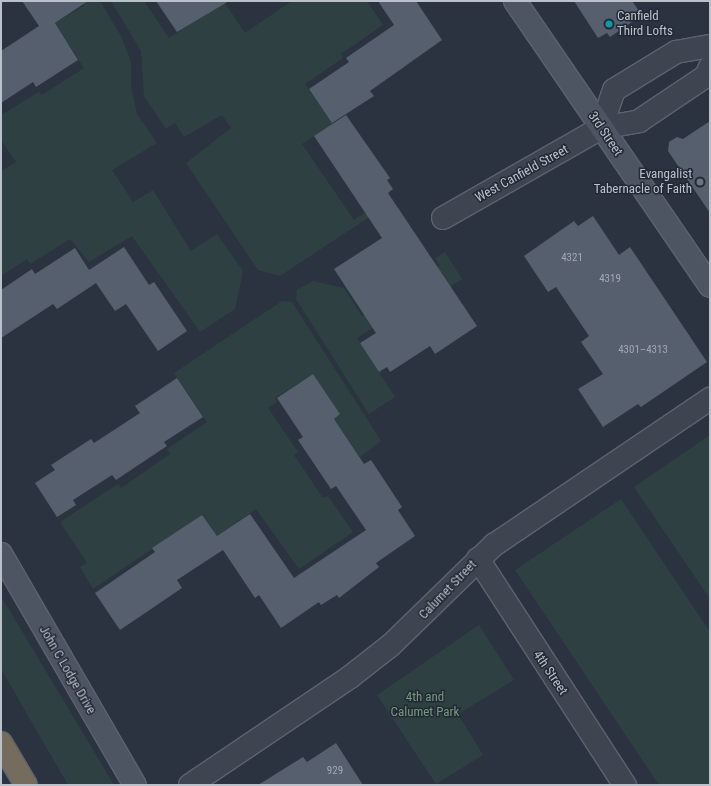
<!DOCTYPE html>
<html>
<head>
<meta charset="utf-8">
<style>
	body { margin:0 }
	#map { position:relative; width:711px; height:786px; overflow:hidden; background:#2b3340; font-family:"Roboto Condensed",sans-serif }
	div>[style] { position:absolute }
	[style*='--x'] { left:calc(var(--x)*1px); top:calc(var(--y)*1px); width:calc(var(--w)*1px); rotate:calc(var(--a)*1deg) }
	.green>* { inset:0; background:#2e4042 }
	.building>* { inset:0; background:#565f6d }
	.roads { filter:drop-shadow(1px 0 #5c636e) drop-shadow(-1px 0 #5c636e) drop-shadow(0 1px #5c636e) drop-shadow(0 -1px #5c636e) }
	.street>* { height:22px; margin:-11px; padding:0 11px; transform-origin:11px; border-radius:11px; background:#3e4550 }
	.secondary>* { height:22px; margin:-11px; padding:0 11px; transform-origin:11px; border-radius:11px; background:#4d5563 }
	.highway>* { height:22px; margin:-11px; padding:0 11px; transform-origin:11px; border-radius:11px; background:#756c5d }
	.dots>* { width:11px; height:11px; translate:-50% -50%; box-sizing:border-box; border:2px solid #232a36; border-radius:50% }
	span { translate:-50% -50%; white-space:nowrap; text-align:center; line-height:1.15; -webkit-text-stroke:3px #232a36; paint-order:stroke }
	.number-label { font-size:11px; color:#a2a8b3 }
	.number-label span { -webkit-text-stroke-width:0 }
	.poi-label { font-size:13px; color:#bbc1ca }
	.left { translate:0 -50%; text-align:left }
	.right { translate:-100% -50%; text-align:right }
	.street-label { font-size:13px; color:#bbc1ca }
	.park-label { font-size:13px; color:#76987e }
	.frame { position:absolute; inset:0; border:2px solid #bbc1ca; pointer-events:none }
</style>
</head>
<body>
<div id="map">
	<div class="green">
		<div style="clip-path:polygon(81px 1px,100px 1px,122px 38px,131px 62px,131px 87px,137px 114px,157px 143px,112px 170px,133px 202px,153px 190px,191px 251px,217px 234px,243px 271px,235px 309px,200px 332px,132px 236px,89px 262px,70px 239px,30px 264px,27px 259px,1px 276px,1px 171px,16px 162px,1px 140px,1px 115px,39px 92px,42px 95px,84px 68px,55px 23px,84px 6px)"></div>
		<div style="clip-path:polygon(111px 1px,144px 1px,169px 38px,224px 2px,245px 33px,292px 1px,367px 1px,383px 25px,341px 54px,343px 58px,305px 84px,333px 124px,302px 144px,354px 220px,387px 198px,392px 202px,280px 276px,258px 270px,186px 163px,231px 128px,222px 115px,184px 137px,175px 123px,166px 129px,144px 96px,141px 51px)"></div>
		<div style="clip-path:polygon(445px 252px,462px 279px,408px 313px,404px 308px,357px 338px,395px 397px,369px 414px,296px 299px,297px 290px,313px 281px,344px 288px,362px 316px,440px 266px,435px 258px)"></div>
		<div style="clip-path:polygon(282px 301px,292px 302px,381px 441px,360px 457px,334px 419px,340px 414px,313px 374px,275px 398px,277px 402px,268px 408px,298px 452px,294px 455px,323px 498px,328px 496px,353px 532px,299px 569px,256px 509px,217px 536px,202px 515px,93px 589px,80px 567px,87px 563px,60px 522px,118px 484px,121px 488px,170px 454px,167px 449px,207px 422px,174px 373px)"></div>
		<div style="clip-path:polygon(710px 435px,710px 599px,634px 487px)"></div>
		<div style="clip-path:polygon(621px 499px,710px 632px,710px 785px,659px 785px,515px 570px)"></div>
		<div style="clip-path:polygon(1px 596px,114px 785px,68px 785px,1px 669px)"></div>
		<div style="clip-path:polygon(479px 625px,514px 680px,458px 714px,483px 755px,436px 784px,377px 695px)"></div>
	</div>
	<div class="building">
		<div style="clip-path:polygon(22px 1px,88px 1px,55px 23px,78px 60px,36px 87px,33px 82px,1px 103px,1px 51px,39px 26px)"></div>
		<div style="clip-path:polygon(156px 1px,229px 1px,177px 32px)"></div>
		<div style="clip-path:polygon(378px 1px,416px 1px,442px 40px,370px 91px,374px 96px,332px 123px,309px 89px,349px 62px,346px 58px,394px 25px)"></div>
		<div style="clip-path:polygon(574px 1px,632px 1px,642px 15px,610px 37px,607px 33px,598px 38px)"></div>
		<div style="clip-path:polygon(346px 115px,390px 178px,387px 180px,393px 189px,388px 193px,477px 326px,435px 354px,430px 346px,390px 372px,387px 367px,379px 372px,360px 343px,376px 333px,334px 269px,382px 238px,314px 136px)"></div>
		<div style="clip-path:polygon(710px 121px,710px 213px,668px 151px,669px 142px,677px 137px,683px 139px)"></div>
		<div style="clip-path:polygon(593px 216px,619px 255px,630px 247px,707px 362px,641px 407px,638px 404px,603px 427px,578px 389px,603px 374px,581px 342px,589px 336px,556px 287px,548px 292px,524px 256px,574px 221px,578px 226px)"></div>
		<div style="clip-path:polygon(124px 247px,149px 285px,154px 282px,187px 331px,158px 351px,126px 304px,115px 311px,96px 283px,57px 309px,53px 304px,1px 338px,1px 290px,32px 269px,35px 274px,75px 248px,89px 270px)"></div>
		<div style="clip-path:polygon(313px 374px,340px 414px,334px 419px,364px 464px,371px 460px,402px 507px,398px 510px,415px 536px,376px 563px,379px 567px,339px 598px,337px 595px,321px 605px,319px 602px,281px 628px,259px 595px,255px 598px,223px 550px,177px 580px,182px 588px,120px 630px,95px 593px,155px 552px,152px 548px,202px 515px,217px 536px,250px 514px,294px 578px,366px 530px,336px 486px,331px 489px,298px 440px,303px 437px,277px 398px)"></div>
		<div style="clip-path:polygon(177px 378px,203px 417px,164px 442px,167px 446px,116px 480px,112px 475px,73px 500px,76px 505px,57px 517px,35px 483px,55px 470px,51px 465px,91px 439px,94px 443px,140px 413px,135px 406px)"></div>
		<div style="clip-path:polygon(336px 743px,363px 785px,258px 785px,303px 757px,307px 762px)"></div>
	</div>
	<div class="roads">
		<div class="street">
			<div style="--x:601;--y:128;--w:40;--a:-71.1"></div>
			<div style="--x:614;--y:90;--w:73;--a:-31.5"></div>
			<div style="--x:676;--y:52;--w:35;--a:-10"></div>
			<div style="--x:443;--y:218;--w:182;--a:-29.7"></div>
			<div style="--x:601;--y:128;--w:39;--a:-10"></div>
			<div style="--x:639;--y:121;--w:81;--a:-33.9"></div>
			<div style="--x:706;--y:76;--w:10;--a:-66"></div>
			<div style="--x:478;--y:559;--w:270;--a:57"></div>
			<div style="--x:190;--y:785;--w:193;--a:-34"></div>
			<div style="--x:350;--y:677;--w:52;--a:-38"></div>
			<div style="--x:391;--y:645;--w:144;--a:-44.2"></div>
			<div style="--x:494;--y:545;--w:261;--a:-34.1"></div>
		</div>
		<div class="secondary">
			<div style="--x:515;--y:1;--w:345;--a:55.6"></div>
			<div style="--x:1;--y:554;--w:267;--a:59.9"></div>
		</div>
		<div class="highway">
			<div style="--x:1;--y:743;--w:49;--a:59.2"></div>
		</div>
	</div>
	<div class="dots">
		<div style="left:609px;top:24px;background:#0f9aa8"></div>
		<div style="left:700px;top:182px;background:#6b7280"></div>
	</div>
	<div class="number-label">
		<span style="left:572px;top:258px">4321</span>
		<span style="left:610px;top:279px">4319</span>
		<span style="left:643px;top:350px">4301–4313</span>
		<span style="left:335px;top:771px">929</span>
	</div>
	<div class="poi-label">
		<span class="left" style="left:617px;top:24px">Canfield<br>Third Lofts</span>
		<span class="right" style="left:692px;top:182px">Evangalist<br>Tabernacle of Faith</span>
	</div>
	<div class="street-label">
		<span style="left:605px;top:134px;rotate:56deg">3rd Street</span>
		<span style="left:522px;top:174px;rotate:-29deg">West Canfield Street</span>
		<span style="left:448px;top:590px;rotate:-46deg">Calumet Street</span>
		<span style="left:67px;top:670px;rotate:60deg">John C Lodge Drive</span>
		<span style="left:550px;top:673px;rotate:56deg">4th Street</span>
	</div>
	<div class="park-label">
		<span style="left:425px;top:705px">4th and<br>Calumet Park</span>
	</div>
	<div class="frame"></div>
</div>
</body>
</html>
